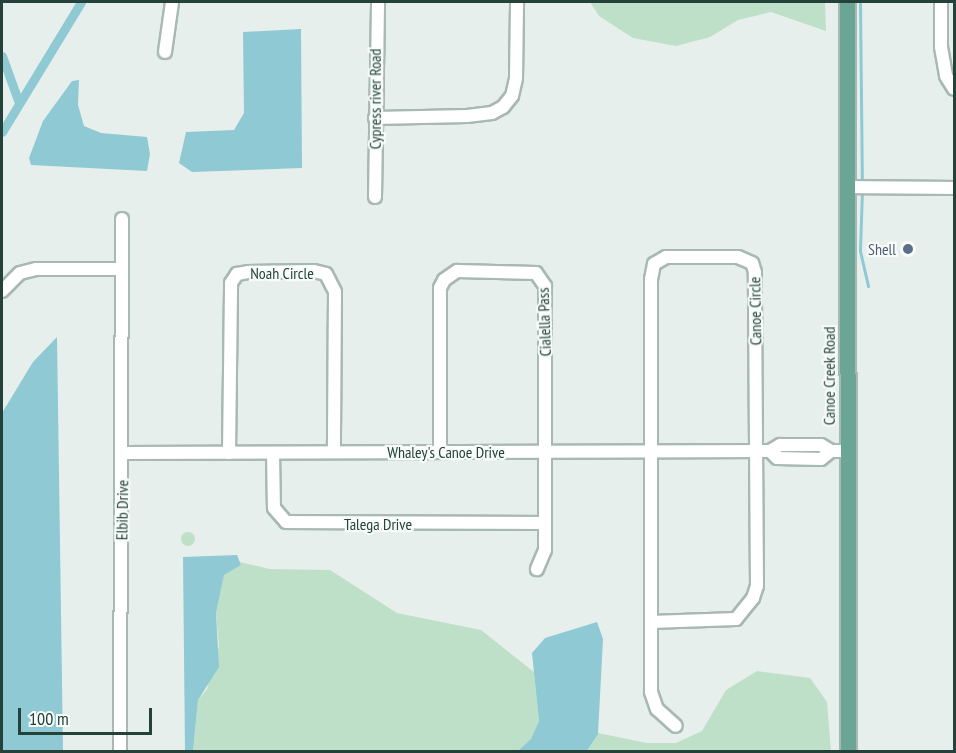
<!DOCTYPE html>
<html>
<head>
<meta charset="utf-8">
<style>
	body { margin:0 }
	#map { position:relative; width:956px; height:753px; overflow:hidden; background:#e6efeb; font-family:"PT Sans Narrow",sans-serif }
	div>[style] { position:absolute }
	[style*='--x'] { left:calc(var(--x)*1px); top:calc(var(--y)*1px); width:calc(var(--w)*1px); rotate:calc(var(--a)*1deg) }
	.green>* { inset:0; background:#bfe0c8 }
	.round { border-radius:50% }
	.water>* { inset:0; background:#8ec9d4 }
	.stream>* { height:3px; margin:-1.5px; padding:0 1.5px; transform-origin:1.5px; border-radius:1.5px; background:#8ec9d4 }
	.canal>* { height:9px; margin:-4.5px; padding:0 4.5px; transform-origin:4.5px; border-radius:4.5px; background:#8ec9d4 }
	.roads { filter:drop-shadow(2px 0 #a8b8b2) drop-shadow(-2px 0 #a8b8b2) drop-shadow(0 2px #a8b8b2) drop-shadow(0 -2px #a8b8b2) }
	.minor>* { height:12px; margin:-6px; padding:0 6px; transform-origin:6px; border-radius:6px; background:#fff }
	.major>* { height:15px; margin:-7.5px; padding:0 7.5px; transform-origin:7.5px; border-radius:7.5px; background:#6aa596 }
	.dots>* { width:16px; height:16px; translate:-50% -50%; box-sizing:border-box; border:3px solid #f7fbf9; border-radius:50% }
	span { translate:-50% -50%; white-space:nowrap; text-align:center; line-height:1.15; -webkit-text-stroke:4.5px #f7fbf9; paint-order:stroke }
	.street-label { font-size:16px; color:#24423a }
	.service-label { font-size:16px; color:#4e5e75 }
	.right { translate:-100% -50%; text-align:right }
	.frame { position:absolute; inset:0; border:3px solid #24423a; pointer-events:none }
	.scale { position:absolute; left:18px; top:708px; width:134px; height:27px; box-sizing:border-box; border:3px solid #24423a; border-top:0; padding-left:8px; font-size:18px; line-height:21px; white-space:nowrap; color:#24423a; -webkit-text-stroke:4px #f7fbf9; paint-order:stroke }
</style>
</head>
<body>
<div id="map">
	<div class="green">
		<div style="clip-path:polygon(590px 2px,825px 2px,826px 31px,771px 12px,738px 20px,710px 37px,676px 46px,633px 38px,599px 16px)"></div>
		<div class="round" style="left:181px;top:532px;width:14px;height:14px"></div>
		<div style="clip-path:polygon(240px 562px,270px 569px,330px 570px,397px 613px,481px 630px,534px 672px,539px 721px,531px 740px,518px 751px,193px 752px,198px 700px,207px 689px,219px 646px,216px 613px,220px 593px,224px 574px,241px 565px)"></div>
		<div style="clip-path:polygon(757px 671px,810px 678px,827px 702px,831px 751px,587px 752px,598px 733px,647px 743px,676px 743px,702px 731px,726px 690px)"></div>
	</div>
	<div class="water">
		<div style="clip-path:polygon(301px 29px,302px 168px,192px 172px,179px 163px,186px 132px,234px 130px,244px 113px,243px 32px)"></div>
		<div style="clip-path:polygon(79px 80px,78px 105px,84px 126px,101px 133px,147px 137px,150px 154px,147px 171px,31px 165px,29px 158px,43px 121px,72px 81px)"></div>
		<div style="clip-path:polygon(57px 337px,63px 751px,2px 751px,2px 413px,33px 362px)"></div>
		<div style="clip-path:polygon(237px 555px,241px 565px,224px 575px,216px 613px,219px 667px,198px 700px,193px 751px,185px 751px,183px 557px)"></div>
		<div style="clip-path:polygon(597px 622px,603px 639px,598px 734px,587px 751px,518px 751px,531px 739px,539px 721px,532px 653px,545px 638px)"></div>
	</div>
	<div class="stream">
		<div style="--x:860;--y:2;--w:182;--a:89.4"></div>
		<div style="--x:862;--y:190;--w:61;--a:91.9"></div>
		<div style="--x:860;--y:251;--w:36;--a:77"></div>
	</div>
	<div class="canal">
		<div style="--x:2;--y:56;--w:50;--a:70.1"></div>
		<div style="--x:2;--y:132;--w:152;--a:-58.7"></div>
	</div>
	<div class="roads">
		<div class="minor">
			<div style="--x:941;--y:2;--w:45;--a:90"></div>
			<div style="--x:941;--y:47;--w:29;--a:80"></div>
			<div style="--x:946;--y:76;--w:15;--a:58"></div>
			<div style="--x:165;--y:52;--w:50;--a:-82"></div>
			<div style="--x:375;--y:118;--w:92;--a:-1.2"></div>
			<div style="--x:467;--y:116;--w:25;--a:-7"></div>
			<div style="--x:492;--y:113;--w:13;--a:-29"></div>
			<div style="--x:503;--y:107;--w:14;--a:-51"></div>
			<div style="--x:512;--y:96;--w:18;--a:-77"></div>
			<div style="--x:516;--y:78;--w:76;--a:-89.2"></div>
			<div style="--x:848;--y:187;--w:106;--a:0.5"></div>
			<div style="--x:375;--y:197;--w:195;--a:-89.1"></div>
			<div style="--x:2;--y:291;--w:25;--a:-45"></div>
			<div style="--x:20;--y:273;--w:16;--a:-14"></div>
			<div style="--x:36;--y:269;--w:85;--a:0"></div>
			<div style="--x:770;--y:451;--w:10;--a:45"></div>
			<div style="--x:777;--y:458;--w:44;--a:1.3"></div>
			<div style="--x:821;--y:459;--w:13;--a:-39"></div>
			<div style="--x:440;--y:452;--w:164;--a:-90"></div>
			<div style="--x:440;--y:288;--w:9;--a:-63"></div>
			<div style="--x:444;--y:280;--w:16;--a:-35"></div>
			<div style="--x:457;--y:271;--w:79;--a:1.5"></div>
			<div style="--x:536;--y:273;--w:16;--a:55"></div>
			<div style="--x:545;--y:286;--w:264;--a:90"></div>
			<div style="--x:545;--y:550;--w:21;--a:113"></div>
			<div style="--x:123;--y:453;--w:647;--a:-0.18"></div>
			<div style="--x:770;--y:451;--w:12;--a:-31"></div>
			<div style="--x:780;--y:445;--w:41;--a:0"></div>
			<div style="--x:821;--y:445;--w:12;--a:31"></div>
			<div style="--x:831;--y:451;--w:16;--a:0"></div>
			<div style="--x:229;--y:453;--w:170;--a:-89.3"></div>
			<div style="--x:231;--y:283;--w:11;--a:-56"></div>
			<div style="--x:237;--y:274;--w:11;--a:-10"></div>
			<div style="--x:248;--y:272;--w:66;--a:-0.9"></div>
			<div style="--x:314;--y:271;--w:12;--a:14"></div>
			<div style="--x:326;--y:274;--w:20;--a:63"></div>
			<div style="--x:335;--y:292;--w:160;--a:90.4"></div>
			<div style="--x:273;--y:453;--w:55;--a:89"></div>
			<div style="--x:274;--y:508;--w:18;--a:49"></div>
			<div style="--x:286;--y:522;--w:259;--a:0.2"></div>
			<div style="--x:651;--y:622;--w:85;--a:-2"></div>
			<div style="--x:736;--y:619;--w:27;--a:-51"></div>
			<div style="--x:753;--y:598;--w:13;--a:-72"></div>
			<div style="--x:757;--y:586;--w:314;--a:-90.4"></div>
			<div style="--x:755;--y:272;--w:9;--a:-108"></div>
			<div style="--x:752;--y:263;--w:15;--a:-157"></div>
			<div style="--x:738;--y:257;--w:72;--a:180"></div>
			<div style="--x:666;--y:257;--w:14;--a:150"></div>
			<div style="--x:654;--y:264;--w:15;--a:101"></div>
			<div style="--x:651;--y:279;--w:413;--a:90"></div>
			<div style="--x:651;--y:692;--w:18;--a:71"></div>
			<div style="--x:657;--y:709;--w:25;--a:42"></div>
			<div style="--x:120;--y:752;--w:533;--a:-89.79"></div>
		</div>
		<div class="major">
			<div style="--x:847;--y:2;--w:750;--a:89.92"></div>
		</div>
	</div>
	<div class="dots">
		<div style="left:908px;top:249px;background:#5c6f8a"></div>
	</div>
	<div class="street-label">
		<span style="left:375px;top:99px;rotate:-90deg">Cypress river Road</span>
		<span style="left:282px;top:273px">Noah Circle</span>
		<span style="left:755px;top:311px;rotate:-91deg">Canoe Circle</span>
		<span style="left:544px;top:322px;rotate:-92deg">Cialella Pass</span>
		<span style="left:829px;top:376px;rotate:-90deg">Canoe Creek Road</span>
		<span style="left:446px;top:452px">Whaley's Canoe Drive</span>
		<span style="left:122px;top:510px;rotate:-89deg">Elbib Drive</span>
		<span style="left:378px;top:524px">Talega Drive</span>
	</div>
	<div class="service-label">
		<span class="right" style="left:896px;top:249px">Shell</span>
	</div>
	<div class="frame"></div>
	<div class="scale">100 m</div>
</div>
</body>
</html>
